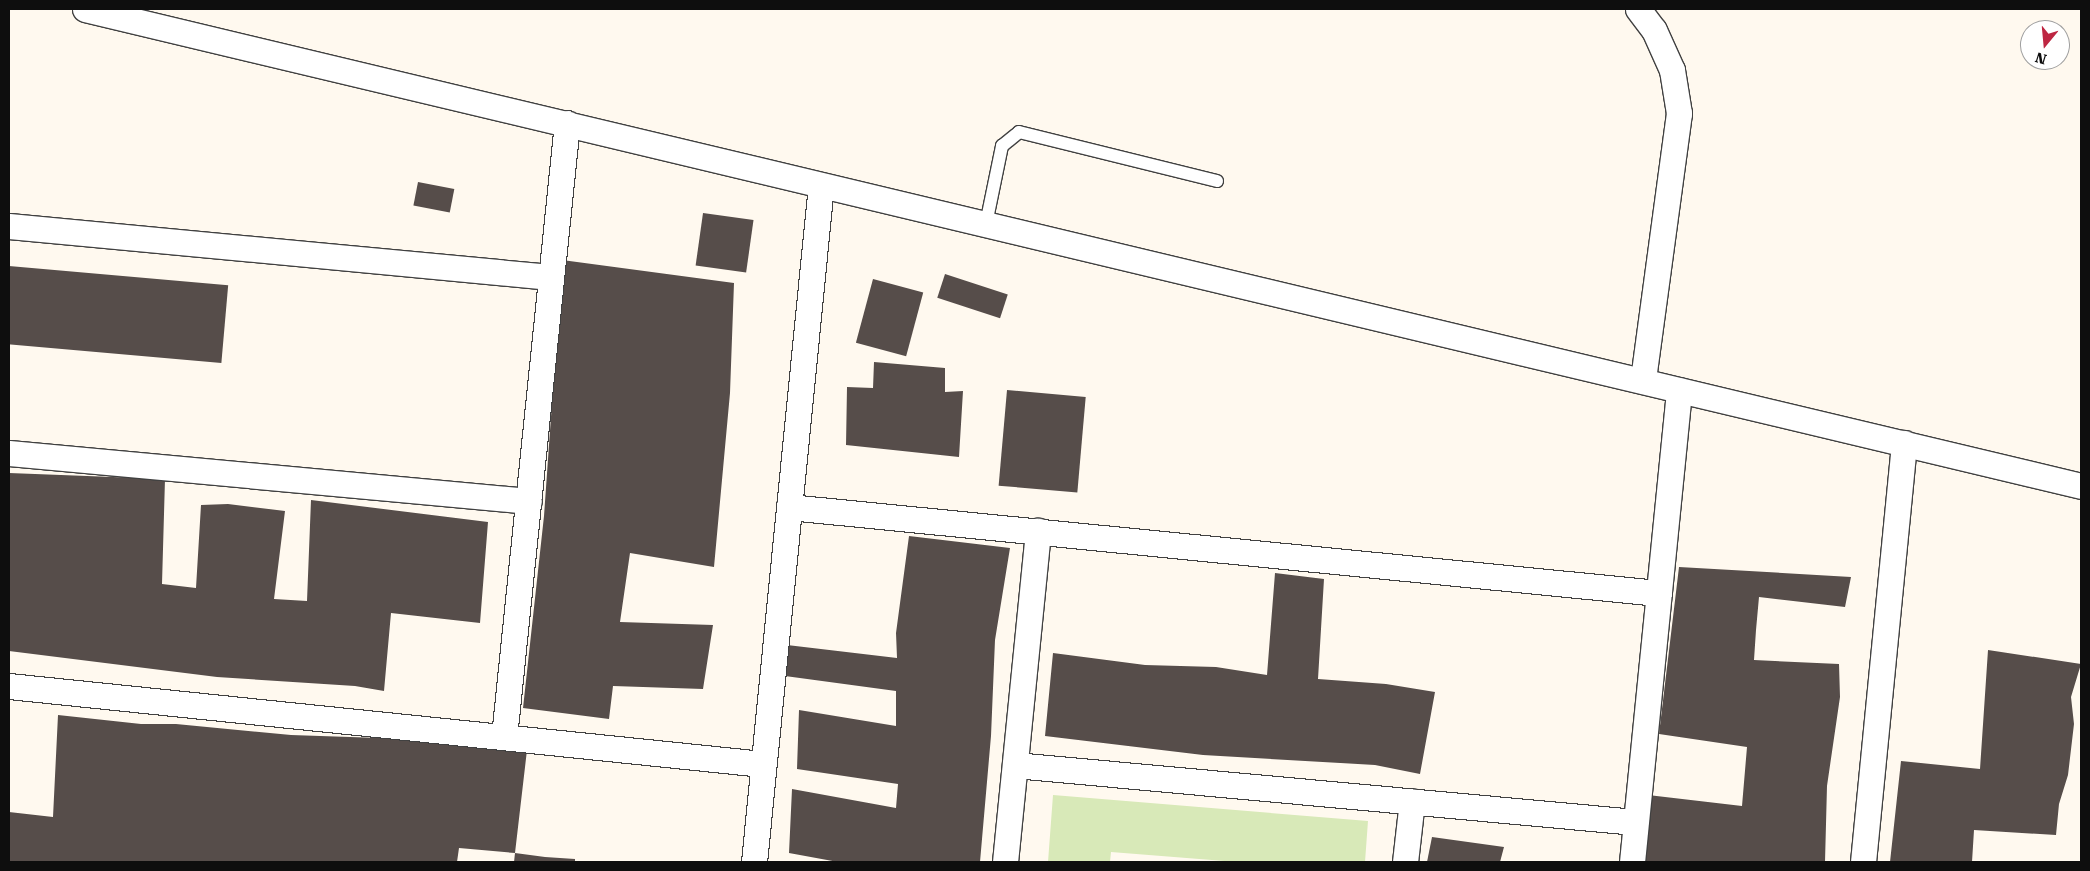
<!DOCTYPE html>
<html>
<head>
<meta charset="utf-8">
<style>
	body { margin:0 }
	#map { position:relative; width:2090px; height:871px; overflow:hidden; background:#fff9ef; font-family:"Roboto Serif",serif }
	div>[style] { position:absolute }
	[style*='--x'] { left:calc(var(--x)*1px); top:calc(var(--y)*1px); width:calc(var(--w)*1px); rotate:calc(var(--a)*1deg) }
	.green>* { inset:0; background:#d8e9b8 }
	.building>* { inset:0; background:#564d4a; transform-origin:0 0 }
	.roads { filter:drop-shadow(1px 0 #414141) drop-shadow(-1px 0 #414141) drop-shadow(0 1px #414141) drop-shadow(0 -1px #414141) }
	.service>* { height:12px; margin:-6px; padding:0 6px; transform-origin:6px; border-radius:6px; background:#fff }
	.minor>* { height:25px; margin:-12.5px; padding:0 12.5px; transform-origin:12.5px; border-radius:12.5px; background:#fff }
	span { translate:-50% -50%; white-space:nowrap; text-align:center; line-height:1.15; -webkit-text-stroke:5px #fff; paint-order:stroke }
	.frame { position:absolute; inset:0; border:10px solid #0e0e0e; pointer-events:none }
	.north { position:absolute; left:2020px; top:20px; width:50px; height:50px; box-sizing:border-box; background:#fff; border:1px solid #9f9f9f; border-radius:50%; rotate:197deg; font-size:14px; font-weight:700; line-height:20px; text-align:center; color:#0e0e0e }
	.north::after { content:''; display:block; margin:auto; width:18px; height:22px; background:#be2642; clip-path:polygon(50% 0,100% 100%,50% 72%,0 100%) }
</style>
</head>
<body>
<div id="map">
	<div class="green">
		<div style="clip-path:polygon(1053px 795px,1368px 821px,1365px 862px,1237px 862px,1111px 852px,1110px 862px,1048px 862px)"></div>
	</div>
	<div class="building">
		<div style="left:418px;top:182px;width:37px;height:24px;rotate:11deg"></div>
		<div style="left:703px;top:213px;width:51px;height:53px;rotate:8deg"></div>
		<div style="clip-path:polygon(562px 260px,734px 283px,730px 393px,714px 567px,630px 553px,620px 622px,713px 625px,703px 689px,613px 686px,609px 719px,523px 708px,544px 516px)"></div>
		<div style="left:9px;top:266px;width:220px;height:78px;rotate:5deg"></div>
		<div style="left:945px;top:274px;width:66px;height:25px;rotate:18deg"></div>
		<div style="left:873px;top:279px;width:52px;height:66px;rotate:15deg"></div>
		<div style="clip-path:polygon(874px 362px,945px 368px,945px 392px,963px 391px,959px 457px,846px 445px,847px 387px,873px 388px)"></div>
		<div style="left:1007px;top:390px;width:79px;height:96px;rotate:5deg"></div>
		<div style="clip-path:polygon(9px 473px,165px 479px,162px 584px,196px 588px,201px 505px,228px 504px,285px 511px,274px 599px,307px 601px,311px 500px,488px 522px,480px 623px,391px 613px,384px 691px,355px 686px,217px 677px,9px 651px)"></div>
		<div style="clip-path:polygon(909px 536px,1010px 548px,995px 640px,991px 736px,980px 862px,838px 862px,789px 853px,792px 789px,896px 808px,898px 784px,797px 769px,799px 710px,896px 726px,896px 691px,785px 676px,787px 645px,897px 658px,896px 633px)"></div>
		<div style="clip-path:polygon(1679px 567px,1851px 577px,1845px 607px,1759px 597px,1756px 630px,1754px 660px,1839px 664px,1840px 697px,1827px 786px,1825px 862px,1646px 862px,1648px 795px,1742px 806px,1747px 747px,1659px 734px)"></div>
		<div style="clip-path:polygon(1275px 573px,1324px 579px,1318px 679px,1386px 684px,1435px 692px,1420px 774px,1375px 765px,1203px 755px,1045px 736px,1053px 653px,1145px 665px,1216px 667px,1267px 675px)"></div>
		<div style="clip-path:polygon(1988px 650px,2081px 664px,2071px 697px,2074px 724px,2068px 775px,2059px 804px,2056px 835px,1974px 830px,1972px 862px,1890px 862px,1901px 761px,1980px 769px)"></div>
		<div style="clip-path:polygon(58px 715px,141px 724px,176px 724px,291px 735px,409px 739px,527px 750px,515px 853px,459px 848px,457px 862px,9px 862px,9px 812px,53px 817px)"></div>
		<div style="clip-path:polygon(1432px 837px,1504px 847px,1500px 862px,1427px 862px)"></div>
		<div style="clip-path:polygon(515px 853px,545px 857px,575px 859px,575px 862px,514px 862px)"></div>
	</div>
	<div class="roads">
		<div class="service">
			<div style="--x:986;--y:224;--w:80;--a:-78.4"></div>
			<div style="--x:1002;--y:146;--w:22;--a:-39"></div>
			<div style="--x:1019;--y:132;--w:204;--a:13.9"></div>
		</div>
		<div class="minor">
			<div style="--x:85;--y:9;--w:2052;--a:13.44"></div>
			<div style="--x:1638;--y:9;--w:26;--a:53"></div>
			<div style="--x:1654;--y:30;--w:44;--a:65.8"></div>
			<div style="--x:1672;--y:70;--w:44;--a:80.8"></div>
			<div style="--x:1679;--y:113;--w:270;--a:97.7"></div>
			<div style="--x:9;--y:226;--w:544;--a:5.38"></div>
			<div style="--x:9;--y:453;--w:522;--a:5.27"></div>
			<div style="--x:789;--y:507;--w:874;--a:5.65"></div>
			<div style="--x:9;--y:686;--w:758;--a:5.91"></div>
			<div style="--x:504;--y:737;--w:617;--a:-84.14"></div>
			<div style="--x:1015;--y:765;--w:623;--a:5.25"></div>
			<div style="--x:754;--y:862;--w:680;--a:-84.35"></div>
			<div style="--x:1005;--y:862;--w:333;--a:-84.3"></div>
			<div style="--x:1405;--y:862;--w:61;--a:-83.5"></div>
			<div style="--x:1632;--y:862;--w:474;--a:-84.3"></div>
			<div style="--x:1863;--y:862;--w:421;--a:-84.4"></div>
		</div>
	</div>
	<div class="frame"></div>
	<div class="north">N</div>
</div>
</body>
</html>
